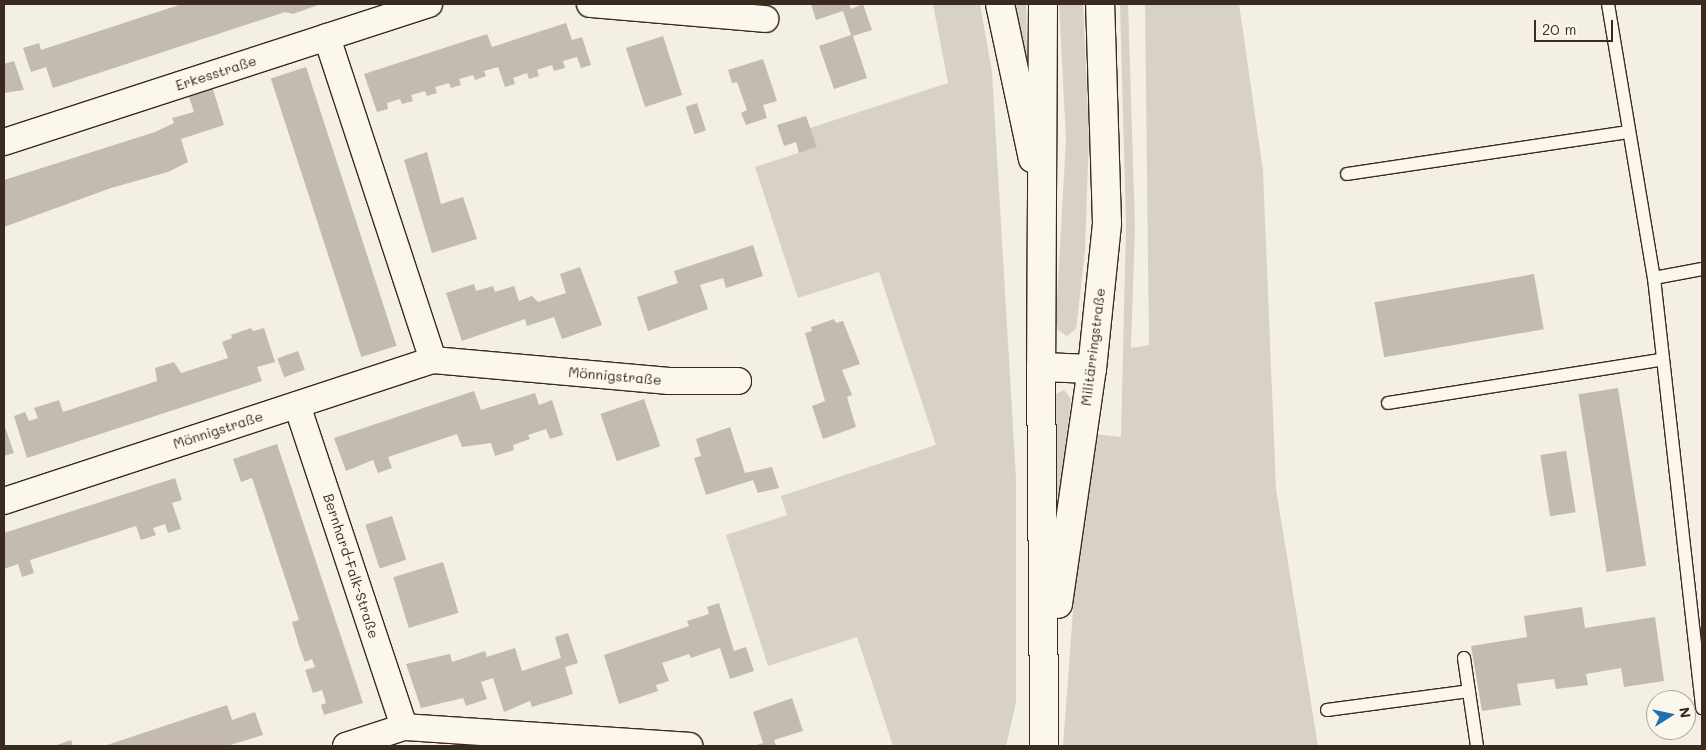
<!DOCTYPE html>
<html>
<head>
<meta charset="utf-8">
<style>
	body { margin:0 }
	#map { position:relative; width:1706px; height:750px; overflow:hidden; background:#f3efe4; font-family:Mali,sans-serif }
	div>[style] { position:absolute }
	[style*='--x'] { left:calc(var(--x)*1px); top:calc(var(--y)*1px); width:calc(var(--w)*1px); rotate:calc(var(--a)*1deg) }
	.green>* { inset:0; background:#d8d1c6 }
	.building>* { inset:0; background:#c3bbb0; transform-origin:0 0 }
	.roads { filter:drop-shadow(1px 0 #3b2a1e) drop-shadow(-1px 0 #3b2a1e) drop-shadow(0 1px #3b2a1e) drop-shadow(0 -1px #3b2a1e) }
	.service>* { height:12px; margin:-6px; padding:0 6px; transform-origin:6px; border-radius:6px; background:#fbf7ec }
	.minor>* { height:26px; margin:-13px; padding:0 13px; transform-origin:13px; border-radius:13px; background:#fbf7ec }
	.secondary>* { height:28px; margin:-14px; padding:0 14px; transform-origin:14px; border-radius:14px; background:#fbf7ec }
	span { translate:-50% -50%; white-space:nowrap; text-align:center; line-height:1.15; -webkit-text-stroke:4px #fbf7ec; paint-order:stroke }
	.street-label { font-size:14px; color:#3b2a1e }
	.frame { position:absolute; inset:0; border:5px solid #3b2a1e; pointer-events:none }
	.north { position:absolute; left:1646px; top:690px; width:50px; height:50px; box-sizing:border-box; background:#fbf7ec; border:1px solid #aea59a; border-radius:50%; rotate:80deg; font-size:14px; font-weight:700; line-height:20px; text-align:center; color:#3b2a1e }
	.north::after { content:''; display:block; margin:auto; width:18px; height:22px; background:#1f6fb2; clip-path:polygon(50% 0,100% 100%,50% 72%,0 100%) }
	.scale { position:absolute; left:1534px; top:20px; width:79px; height:22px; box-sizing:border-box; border:2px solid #3b2a1e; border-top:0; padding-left:6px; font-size:15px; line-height:18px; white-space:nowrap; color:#3b2a1e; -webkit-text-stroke:4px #fbf7ec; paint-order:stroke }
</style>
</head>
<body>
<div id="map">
	<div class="green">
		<div style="clip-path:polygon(933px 4px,980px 4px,992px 72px,1016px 478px,1016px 702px,1006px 746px,893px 746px,857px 637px,768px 666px,726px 535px,787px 515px,781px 496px,936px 445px,879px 272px,798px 298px,755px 167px,817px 147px,810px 128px,948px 83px)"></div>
		<div style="clip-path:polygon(1016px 4px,1026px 4px,1027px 55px,1025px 54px)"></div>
		<div style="clip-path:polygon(1059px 4px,1083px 4px,1089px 135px,1085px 250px,1078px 313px,1076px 329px,1067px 336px,1058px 330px,1056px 320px,1066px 139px)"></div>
		<div style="clip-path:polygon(1120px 4px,1128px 4px,1135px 226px,1131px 348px,1149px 345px,1145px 4px,1239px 4px,1263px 171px,1276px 489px,1318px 746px,1063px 746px,1079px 531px,1093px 434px,1121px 437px,1126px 225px)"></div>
		<div style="clip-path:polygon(1064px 390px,1071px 399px,1060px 493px,1056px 496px,1052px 396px)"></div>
	</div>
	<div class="building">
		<div style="clip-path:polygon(182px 4px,318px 5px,293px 14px,285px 12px,53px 88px,46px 67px,31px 72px,23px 48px,39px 43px,41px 50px)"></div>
		<div style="clip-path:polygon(811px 4px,849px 4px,851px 9px,863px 4px,872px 30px,853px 36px,867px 78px,834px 89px,819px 46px,851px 35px,843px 11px,816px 20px)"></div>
		<div style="clip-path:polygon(566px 23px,572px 40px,582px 37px,591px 65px,581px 68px,577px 57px,563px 61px,565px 68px,554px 71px,552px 65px,537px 70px,539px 76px,529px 79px,527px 73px,513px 78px,515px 84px,505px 87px,498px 67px,484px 71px,486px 76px,475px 80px,473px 75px,459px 79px,461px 85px,451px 88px,449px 83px,435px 87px,437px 93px,427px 96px,425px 91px,411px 95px,413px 101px,402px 104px,400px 99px,387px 103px,388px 109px,377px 112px,364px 74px,487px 34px,492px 47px)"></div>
		<div style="left:663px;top:36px;width:62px;height:39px;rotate:72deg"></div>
		<div style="clip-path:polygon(763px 59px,777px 101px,763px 105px,767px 118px,746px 125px,741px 113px,747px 110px,737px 82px,732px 83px,728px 70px)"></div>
		<div style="clip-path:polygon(14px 61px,24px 90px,4px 93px,4px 64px)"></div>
		<div style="left:306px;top:67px;width:293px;height:37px;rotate:72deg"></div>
		<div style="clip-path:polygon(212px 86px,224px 125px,181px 139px,188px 162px,168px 172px,111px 188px,4px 227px,4px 180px,155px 132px,174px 123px,172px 118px,194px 112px,188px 94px)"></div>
		<div style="left:697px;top:103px;width:29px;height:12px;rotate:72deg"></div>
		<div style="clip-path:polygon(806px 116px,817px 147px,799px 153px,796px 142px,784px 146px,777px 125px)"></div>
		<div style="clip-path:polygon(427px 152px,441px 204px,463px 197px,477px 239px,432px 253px,404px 160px)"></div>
		<div style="clip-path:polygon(753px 245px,763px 276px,726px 288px,723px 278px,700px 285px,708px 309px,648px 331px,637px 297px,678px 283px,674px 271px)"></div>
		<div style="clip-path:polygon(580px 267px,602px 325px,562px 339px,554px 317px,527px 326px,525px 319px,462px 341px,446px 293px,474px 284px,476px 291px,493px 286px,495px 292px,514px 286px,519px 301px,532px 296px,538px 302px,566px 293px,560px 274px)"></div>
		<div style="left:1534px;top:274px;width:56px;height:162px;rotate:80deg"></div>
		<div style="clip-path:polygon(834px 319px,836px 323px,843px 321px,860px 364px,842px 370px,852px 395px,847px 397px,856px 427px,823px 439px,812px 406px,825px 401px,805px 333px,812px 331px,811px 327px)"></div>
		<div style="clip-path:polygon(251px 328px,253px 331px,264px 328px,275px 362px,257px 367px,262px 381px,27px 458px,14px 416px,25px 412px,29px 421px,38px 418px,34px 408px,59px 400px,63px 412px,157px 381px,155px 368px,174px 362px,181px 373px,228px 358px,222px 342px,232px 338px,231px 335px)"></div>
		<div style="left:298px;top:351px;width:20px;height:22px;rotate:70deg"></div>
		<div style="left:1618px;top:388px;width:180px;height:40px;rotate:81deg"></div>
		<div style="clip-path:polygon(474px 391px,481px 410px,535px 393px,539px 405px,552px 400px,563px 435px,550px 439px,546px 429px,528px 435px,530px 439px,513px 445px,514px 450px,495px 456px,491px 443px,462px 447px,457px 434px,388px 457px,392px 468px,378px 473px,373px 460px,346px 471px,334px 438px)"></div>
		<div style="left:644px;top:399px;width:50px;height:46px;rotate:71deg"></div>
		<div style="clip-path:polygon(4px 424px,14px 453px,4px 456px)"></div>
		<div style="clip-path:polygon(730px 427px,745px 473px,772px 467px,779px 488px,758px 493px,753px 480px,706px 495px,694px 458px,701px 456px,696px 439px)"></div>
		<div style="clip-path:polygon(277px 444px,363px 703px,324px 715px,321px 705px,326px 703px,322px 690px,313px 693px,305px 670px,315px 667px,312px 659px,305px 662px,299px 646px,292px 622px,299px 620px,252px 478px,241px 482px,233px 459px)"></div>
		<div style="left:1566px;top:451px;width:62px;height:26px;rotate:81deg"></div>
		<div style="clip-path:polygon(175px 478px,182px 500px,172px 503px,181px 529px,168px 533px,165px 524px,153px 528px,156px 535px,141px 540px,136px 526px,30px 560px,34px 573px,22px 577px,18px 564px,4px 569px,4px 533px)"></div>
		<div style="left:392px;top:516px;width:46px;height:28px;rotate:72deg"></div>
		<div style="left:443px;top:562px;width:53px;height:52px;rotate:73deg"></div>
		<div style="clip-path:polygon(719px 603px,734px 651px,746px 647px,754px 671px,730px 679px,720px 648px,691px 658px,689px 654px,662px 663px,669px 681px,656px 685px,658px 691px,619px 704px,604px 655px,689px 626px,687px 621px,709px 614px,707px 607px)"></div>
		<div style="clip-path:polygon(1582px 607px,1585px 628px,1655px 617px,1664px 681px,1624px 687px,1621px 668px,1586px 674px,1588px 685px,1556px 689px,1554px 679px,1517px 684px,1521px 705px,1482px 711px,1471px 646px,1527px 637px,1524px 616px)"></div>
		<div style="clip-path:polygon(568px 633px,578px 663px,565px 667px,573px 694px,532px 707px,530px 701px,504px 712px,493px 678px,481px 682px,487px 699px,466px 706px,463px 698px,421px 708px,406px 664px,450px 654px,452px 662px,485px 651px,487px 657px,515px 648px,522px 671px,561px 658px,555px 637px)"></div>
		<div style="clip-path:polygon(792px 698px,803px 731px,774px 740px,776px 746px,753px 746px,763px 743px,753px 712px)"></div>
		<div style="clip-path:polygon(227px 705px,232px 720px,255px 712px,263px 735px,227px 746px,104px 746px)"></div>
		<div style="clip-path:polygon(71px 740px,73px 746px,54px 746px)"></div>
	</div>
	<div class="roads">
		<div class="service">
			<div style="--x:1608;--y:4;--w:278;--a:80.5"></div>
			<div style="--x:1654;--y:278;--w:49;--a:-10.6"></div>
			<div style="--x:1347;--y:174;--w:285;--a:-8.5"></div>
			<div style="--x:1654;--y:278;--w:433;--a:83.6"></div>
			<div style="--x:1388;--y:403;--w:276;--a:-9"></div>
			<div style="--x:1464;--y:658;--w:89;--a:81.6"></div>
			<div style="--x:1327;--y:710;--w:143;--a:-7.6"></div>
		</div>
		<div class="minor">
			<div style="--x:590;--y:4;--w:176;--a:4.9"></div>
			<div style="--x:4;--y:142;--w:447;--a:-18"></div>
			<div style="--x:433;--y:360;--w:237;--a:5.1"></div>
			<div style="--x:669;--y:381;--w:69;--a:0"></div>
			<div style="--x:297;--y:405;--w:339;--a:71.6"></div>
			<div style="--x:404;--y:727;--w:61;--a:161.9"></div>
			<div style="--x:4;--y:501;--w:452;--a:-18.2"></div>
			<div style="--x:433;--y:360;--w:340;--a:-108.2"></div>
			<div style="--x:404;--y:727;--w:286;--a:3.8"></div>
		</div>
		<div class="secondary">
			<div style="--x:1000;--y:4;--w:158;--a:78"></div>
			<div style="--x:1043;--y:4;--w:363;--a:90.3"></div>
			<div style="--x:1041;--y:367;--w:379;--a:89.5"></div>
			<div style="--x:1041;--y:367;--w:51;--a:2.2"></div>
			<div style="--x:1058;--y:604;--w:237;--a:-81.8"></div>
			<div style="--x:1092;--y:369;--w:147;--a:-84.1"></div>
			<div style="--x:1107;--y:223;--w:219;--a:-91.8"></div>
		</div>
	</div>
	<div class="street-label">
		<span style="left:216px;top:73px;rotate:-18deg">Erkesstraße</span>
		<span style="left:1093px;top:347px;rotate:-83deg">Militärringstraße</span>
		<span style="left:615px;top:376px;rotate:5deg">Mönnigstraße</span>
		<span style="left:218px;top:430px;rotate:-18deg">Mönnigstraße</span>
		<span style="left:351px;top:566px;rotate:72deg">Bernhard-Falk-Straße</span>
	</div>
	<div class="frame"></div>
	<div class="north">N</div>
	<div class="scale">20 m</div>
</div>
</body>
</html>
